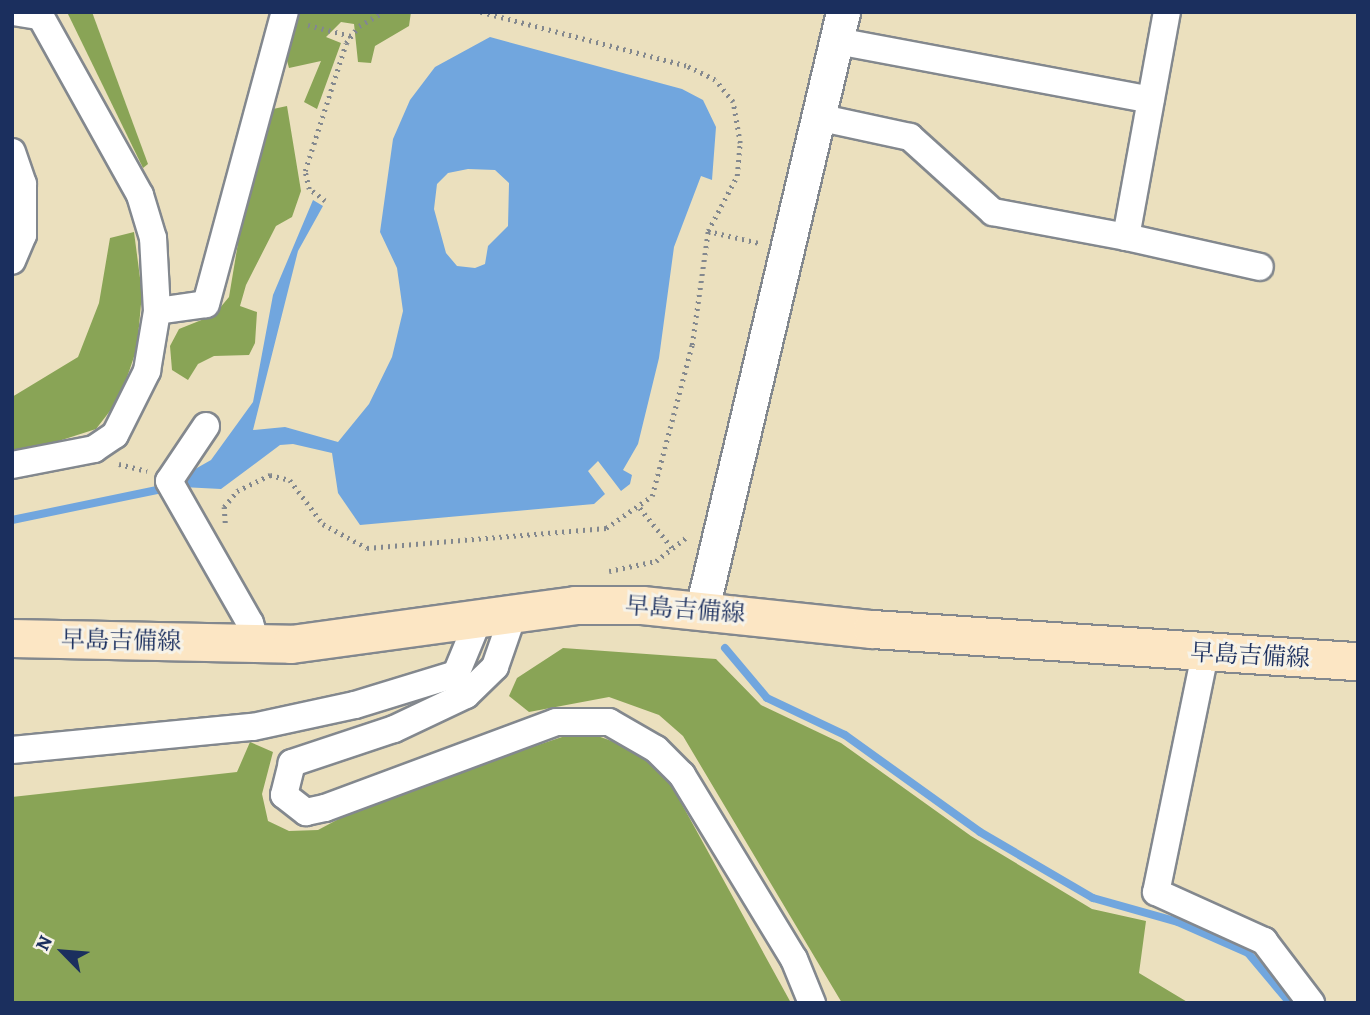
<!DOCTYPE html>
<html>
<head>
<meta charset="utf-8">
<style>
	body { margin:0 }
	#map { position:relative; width:1370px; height:1015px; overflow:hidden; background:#ebe0be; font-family:Alegreya,"Noto Serif JP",serif }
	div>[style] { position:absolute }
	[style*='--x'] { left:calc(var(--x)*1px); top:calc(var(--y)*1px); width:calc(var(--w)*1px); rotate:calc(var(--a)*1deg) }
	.forest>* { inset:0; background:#89a456 }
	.water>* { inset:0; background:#71a6de }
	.stream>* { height:8px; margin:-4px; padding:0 4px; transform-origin:4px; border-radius:4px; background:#71a6de }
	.path>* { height:4.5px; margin-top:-2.25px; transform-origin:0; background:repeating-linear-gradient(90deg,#83888e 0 2px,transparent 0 7px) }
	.roads { filter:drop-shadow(2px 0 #83888e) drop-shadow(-2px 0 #83888e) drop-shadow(0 2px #83888e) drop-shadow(0 -2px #83888e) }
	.minor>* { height:26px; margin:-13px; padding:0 13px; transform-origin:13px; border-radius:13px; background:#fff }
	.tertiary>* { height:33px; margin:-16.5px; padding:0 16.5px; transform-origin:16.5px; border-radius:16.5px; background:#fff }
	.secondary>* { height:37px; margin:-18.5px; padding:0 18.5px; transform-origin:18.5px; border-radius:18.5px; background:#fce6c4 }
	span { translate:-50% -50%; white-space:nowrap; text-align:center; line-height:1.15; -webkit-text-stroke:6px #f7f3e8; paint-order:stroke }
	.street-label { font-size:24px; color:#1b2f5e }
	.frame { position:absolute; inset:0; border:14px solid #1b2f5e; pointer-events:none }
	.north { position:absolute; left:28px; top:917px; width:70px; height:70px; -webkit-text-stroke:5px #f7f3e8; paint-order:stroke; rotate:295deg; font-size:19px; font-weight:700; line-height:28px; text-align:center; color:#1b2f5e }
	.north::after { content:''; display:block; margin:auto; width:24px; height:32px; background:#1b2f5e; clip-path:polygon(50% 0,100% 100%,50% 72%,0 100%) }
</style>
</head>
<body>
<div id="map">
	<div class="forest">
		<div style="clip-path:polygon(67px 12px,92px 12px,148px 164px,143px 168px)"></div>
		<div style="clip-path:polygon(295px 12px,411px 12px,409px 26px,375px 46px,371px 63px,358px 62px,354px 24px,341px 22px,326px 37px,341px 43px,317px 109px,304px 102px,321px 61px,289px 68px,284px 50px)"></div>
		<div style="clip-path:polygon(287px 106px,301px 191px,292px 217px,276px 226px,246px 285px,240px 306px,257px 312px,255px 343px,249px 355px,214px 356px,198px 364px,188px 380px,172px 370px,170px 346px,179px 329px,214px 315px,229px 297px,242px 219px,273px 109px)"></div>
		<div style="clip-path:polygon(134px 232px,142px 293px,137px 348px,120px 398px,96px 429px,12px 456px,12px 397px,78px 357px,99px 303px,110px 238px)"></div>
		<div style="clip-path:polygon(563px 648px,716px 659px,761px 705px,841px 743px,971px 836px,1092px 909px,1146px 921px,1139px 973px,1189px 1003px,842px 1003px,683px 736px,659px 715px,609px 697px,529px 712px,509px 696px,517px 678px)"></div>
		<div style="clip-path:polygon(592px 734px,640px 751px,667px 777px,791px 1003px,12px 1003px,12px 797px,237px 772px,250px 742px,273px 752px,262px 794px,268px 821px,289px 831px,318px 830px,378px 798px,562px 737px)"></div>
	</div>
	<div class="water">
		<div style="clip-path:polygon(evenodd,490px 37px,682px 89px,703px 100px,716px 127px,712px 180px,701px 176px,674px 247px,659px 358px,638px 444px,623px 470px,632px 475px,630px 484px,621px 491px,598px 461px,588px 471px,605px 494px,594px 504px,360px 525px,338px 493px,332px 453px,293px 444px,280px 445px,221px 489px,182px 487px,181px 477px,211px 460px,253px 402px,273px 295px,313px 200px,323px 206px,298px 251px,253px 430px,285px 427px,338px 442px,369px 404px,392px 357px,403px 311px,397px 268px,380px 232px,393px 139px,410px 100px,435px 67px,490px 37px,468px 169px,495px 170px,509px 183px,508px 226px,488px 246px,485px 264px,475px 268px,457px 266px,446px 253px,434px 209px,437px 184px,448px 173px,468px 169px)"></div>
	</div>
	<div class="stream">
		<div style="--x:12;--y:520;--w:158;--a:-11.7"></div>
		<div style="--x:725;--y:648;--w:65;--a:50"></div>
		<div style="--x:767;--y:698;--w:86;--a:25.4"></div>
		<div style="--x:845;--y:735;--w:166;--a:35.7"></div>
		<div style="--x:980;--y:832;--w:131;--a:30.3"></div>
		<div style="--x:1093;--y:898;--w:88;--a:15.8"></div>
		<div style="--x:1178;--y:922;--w:77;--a:23.9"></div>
		<div style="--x:1248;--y:953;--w:65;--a:50"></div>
	</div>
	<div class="path">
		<div style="--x:308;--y:25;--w:44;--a:14.3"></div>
		<div style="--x:325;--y:201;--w:20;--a:-143"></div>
		<div style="--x:309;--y:189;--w:18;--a:-103"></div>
		<div style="--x:305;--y:171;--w:134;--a:-72.2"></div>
		<div style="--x:346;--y:43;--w:21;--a:-53"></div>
		<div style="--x:359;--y:26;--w:28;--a:-30"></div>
		<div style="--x:708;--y:231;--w:52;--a:13.2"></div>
		<div style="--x:119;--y:464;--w:29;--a:14"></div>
		<div style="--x:640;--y:508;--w:54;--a:51"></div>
		<div style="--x:225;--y:523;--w:16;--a:-94"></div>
		<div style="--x:224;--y:507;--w:21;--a:-51"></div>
		<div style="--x:237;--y:491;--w:37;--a:-26"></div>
		<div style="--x:270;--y:475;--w:21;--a:14"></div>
		<div style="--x:290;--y:480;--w:55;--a:53.1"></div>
		<div style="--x:323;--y:524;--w:50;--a:28.6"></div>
		<div style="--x:367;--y:548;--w:240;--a:-4.8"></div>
		<div style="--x:606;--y:528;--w:56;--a:-34.8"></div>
		<div style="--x:652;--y:496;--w:156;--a:-75.2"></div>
		<div style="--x:692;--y:345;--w:115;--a:-82"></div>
		<div style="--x:708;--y:231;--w:62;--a:-62.2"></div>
		<div style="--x:737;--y:176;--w:33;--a:-85"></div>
		<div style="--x:740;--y:143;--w:42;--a:-99.7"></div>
		<div style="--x:733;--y:102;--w:28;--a:-129"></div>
		<div style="--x:715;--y:80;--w:32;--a:-154"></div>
		<div style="--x:686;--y:66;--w:213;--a:-165.3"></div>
		<div style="--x:609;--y:571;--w:48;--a:-12"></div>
		<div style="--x:656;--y:561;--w:41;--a:-38"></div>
	</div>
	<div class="roads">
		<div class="minor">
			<div style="--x:13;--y:12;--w:25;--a:9"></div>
			<div style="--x:837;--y:41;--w:319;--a:10.6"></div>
			<div style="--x:822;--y:118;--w:90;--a:12.2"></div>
			<div style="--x:910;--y:137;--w:112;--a:42.1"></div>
			<div style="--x:993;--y:212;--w:135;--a:10.6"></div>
			<div style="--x:1126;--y:237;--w:229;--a:-79.7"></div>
			<div style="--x:12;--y:152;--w:34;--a:71"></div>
			<div style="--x:23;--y:184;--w:51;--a:90"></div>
			<div style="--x:23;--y:235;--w:28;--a:113"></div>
			<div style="--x:1126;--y:237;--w:137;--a:12.6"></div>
			<div style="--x:157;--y:311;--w:49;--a:-8.1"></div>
			<div style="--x:206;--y:304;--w:302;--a:-74.9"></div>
			<div style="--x:206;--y:426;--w:66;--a:123.9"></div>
			<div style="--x:169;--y:481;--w:163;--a:60.3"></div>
			<div style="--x:250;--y:623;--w:21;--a:73"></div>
			<div style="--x:12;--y:465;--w:84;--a:-11"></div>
			<div style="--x:94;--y:449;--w:25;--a:-34"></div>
			<div style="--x:115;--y:435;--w:72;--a:-63.4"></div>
			<div style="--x:147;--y:371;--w:61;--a:-80.5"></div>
			<div style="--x:157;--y:311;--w:73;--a:-93.1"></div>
			<div style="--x:153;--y:238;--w:45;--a:-106.8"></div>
			<div style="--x:140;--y:195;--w:210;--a:-119.1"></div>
			<div style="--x:514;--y:612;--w:58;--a:109.1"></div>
			<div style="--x:495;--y:667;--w:40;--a:136"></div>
			<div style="--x:466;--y:695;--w:80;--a:154.7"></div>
			<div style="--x:394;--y:729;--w:108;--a:161.6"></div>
			<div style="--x:292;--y:763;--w:33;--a:104"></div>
			<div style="--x:284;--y:795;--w:28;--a:38"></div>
			<div style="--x:306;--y:812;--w:19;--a:-12"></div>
			<div style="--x:325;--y:808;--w:246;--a:-20.4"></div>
			<div style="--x:556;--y:722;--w:53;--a:0"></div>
			<div style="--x:609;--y:722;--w:54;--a:29.9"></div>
			<div style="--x:656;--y:749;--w:37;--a:45"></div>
			<div style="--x:682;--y:775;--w:215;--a:58.7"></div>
			<div style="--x:794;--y:959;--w:48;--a:67.8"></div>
			<div style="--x:1205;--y:654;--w:243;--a:101.6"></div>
			<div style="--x:1156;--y:892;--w:119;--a:24.4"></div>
			<div style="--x:1264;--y:941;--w:78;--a:52.8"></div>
			<div style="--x:12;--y:750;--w:242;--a:-5.5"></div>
			<div style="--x:253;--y:727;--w:104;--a:-12.2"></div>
			<div style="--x:355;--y:705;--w:106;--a:-17.1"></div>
			<div style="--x:456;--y:674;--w:63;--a:-67.5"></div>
		</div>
		<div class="tertiary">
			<div style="--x:702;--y:609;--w:613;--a:-76.71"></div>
		</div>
		<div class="secondary">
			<div style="--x:12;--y:638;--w:279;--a:1.2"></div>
			<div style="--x:291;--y:644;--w:287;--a:-7.8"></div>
			<div style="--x:575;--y:605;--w:67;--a:0"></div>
			<div style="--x:642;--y:605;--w:231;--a:6"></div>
			<div style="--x:872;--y:629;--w:487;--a:3.8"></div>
		</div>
	</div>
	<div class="street-label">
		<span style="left:685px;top:610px;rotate:4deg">早島吉備線</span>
		<span style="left:121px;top:641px;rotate:1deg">早島吉備線</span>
		<span style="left:1250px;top:656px;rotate:3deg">早島吉備線</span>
	</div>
	<div class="frame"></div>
	<div class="north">N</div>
</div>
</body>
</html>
